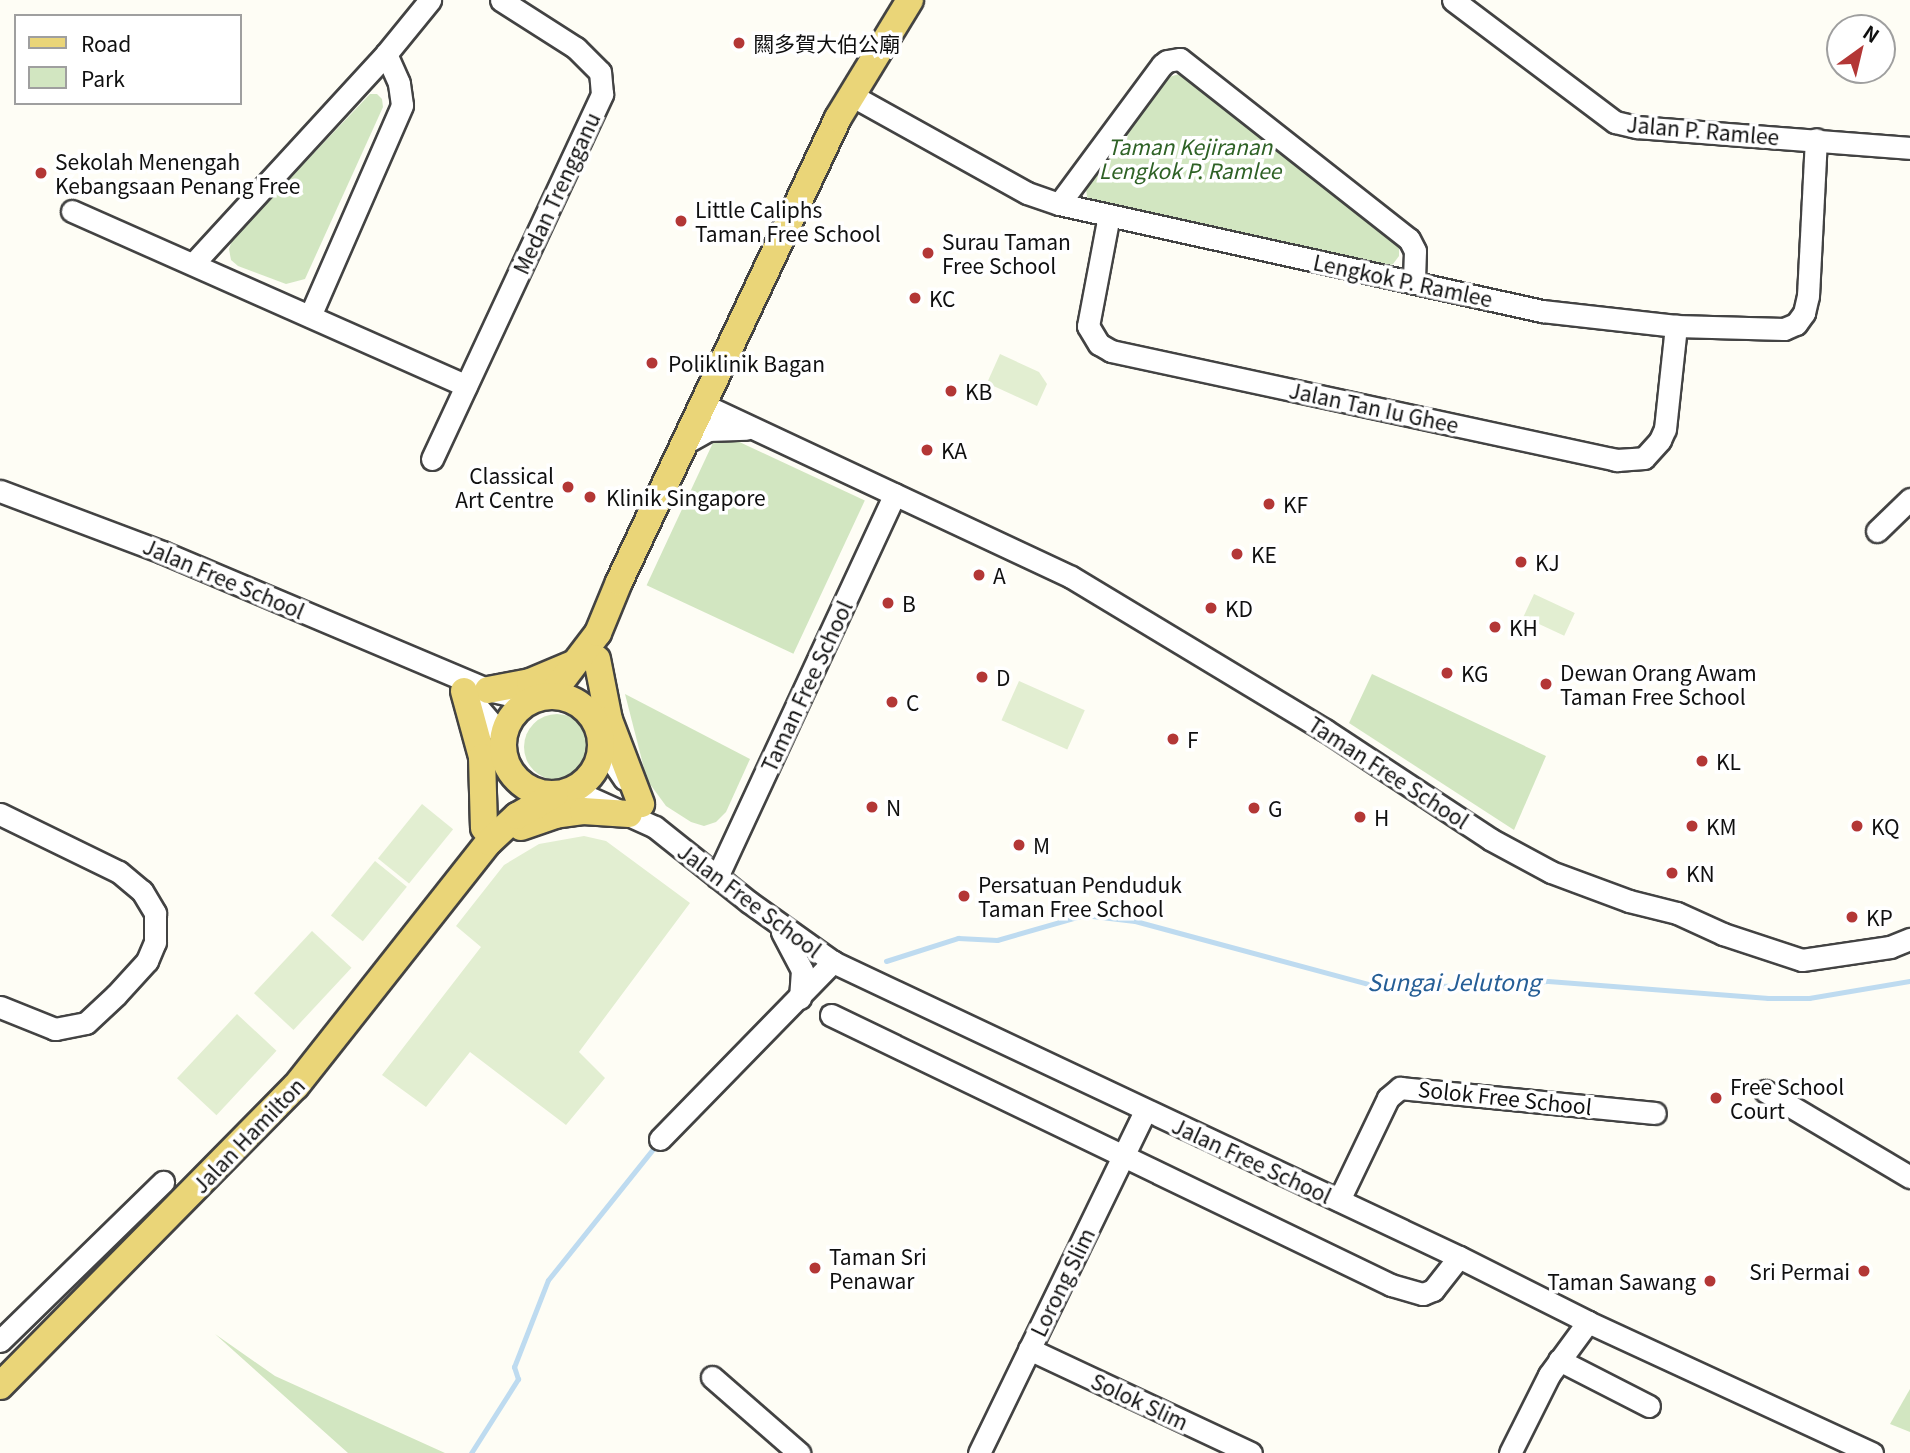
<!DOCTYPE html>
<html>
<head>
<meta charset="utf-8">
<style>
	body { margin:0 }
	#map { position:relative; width:1910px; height:1453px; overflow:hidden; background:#fefdf5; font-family:Georgia,"Noto Sans SC",serif }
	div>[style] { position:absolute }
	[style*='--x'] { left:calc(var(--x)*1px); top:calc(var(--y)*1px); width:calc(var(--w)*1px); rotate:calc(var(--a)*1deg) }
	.green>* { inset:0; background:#d2e6c1; transform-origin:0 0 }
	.round { border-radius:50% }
	.pitch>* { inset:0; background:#e2eed1; transform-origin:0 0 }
	.stream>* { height:5px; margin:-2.5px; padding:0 2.5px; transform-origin:2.5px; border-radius:2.5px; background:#bedbf0 }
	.roads { filter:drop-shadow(2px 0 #434343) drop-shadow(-2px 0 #434343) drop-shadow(0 2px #434343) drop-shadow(0 -2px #434343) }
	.minor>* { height:21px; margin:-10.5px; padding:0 10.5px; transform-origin:10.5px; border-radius:10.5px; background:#fff }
	.major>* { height:26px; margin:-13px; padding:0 13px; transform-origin:13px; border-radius:13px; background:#ead578 }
	.major>.ring { margin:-13px; padding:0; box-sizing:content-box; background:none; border:26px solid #ead578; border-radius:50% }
	.dots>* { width:19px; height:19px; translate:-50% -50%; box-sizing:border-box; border:4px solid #fff; border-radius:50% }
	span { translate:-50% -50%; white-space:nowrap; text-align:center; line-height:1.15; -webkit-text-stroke:7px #fff; paint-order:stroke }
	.poi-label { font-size:21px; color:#101010 }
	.left { translate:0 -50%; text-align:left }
	.right { translate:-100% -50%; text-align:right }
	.street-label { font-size:21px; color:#101010 }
	.park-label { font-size:21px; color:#2f6226; font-style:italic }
	.water-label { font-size:23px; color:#255e96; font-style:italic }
	.legend { position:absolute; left:14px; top:14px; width:228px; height:91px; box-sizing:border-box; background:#fff; border:2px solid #9f9f9f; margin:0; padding:9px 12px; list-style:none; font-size:21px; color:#101010 }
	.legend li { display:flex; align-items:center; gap:14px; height:35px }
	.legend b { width:35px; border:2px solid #9f9f9f }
	.north { position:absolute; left:1826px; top:14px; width:70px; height:70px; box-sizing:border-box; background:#fff; border:2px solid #9f9f9f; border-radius:50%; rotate:34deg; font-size:19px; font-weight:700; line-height:28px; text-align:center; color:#101010 }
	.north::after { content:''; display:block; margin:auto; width:24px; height:32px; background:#b33736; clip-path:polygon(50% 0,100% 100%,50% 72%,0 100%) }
</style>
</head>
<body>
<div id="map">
	<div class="green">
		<div style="clip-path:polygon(1183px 73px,1393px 238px,1399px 247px,1399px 256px,1393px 264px,1388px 266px,1088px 203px,1086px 189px,1093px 175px,1165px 78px)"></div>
		<div style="clip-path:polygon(370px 94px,377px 94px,382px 99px,383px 107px,305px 279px,286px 284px,238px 266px,231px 260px,229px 249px,233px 238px)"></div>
		<div style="left:718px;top:432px;width:162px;height:169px;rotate:25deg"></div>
		<div style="clip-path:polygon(1372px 674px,1546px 756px,1514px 830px,1349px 723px)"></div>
		<div style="clip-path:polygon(625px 694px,750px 759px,726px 812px,716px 822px,704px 826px,691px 822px,666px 806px,647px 780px)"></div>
		<div class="round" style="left:524px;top:714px;width:66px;height:66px"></div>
		<div style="clip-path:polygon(215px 1334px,275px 1376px,445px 1453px,348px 1453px)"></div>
		<div style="clip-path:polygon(1910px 1389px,1910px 1432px,1890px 1424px)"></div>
	</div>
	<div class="pitch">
		<div style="clip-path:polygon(1000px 354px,1039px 372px,1047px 384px,1037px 406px,987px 383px)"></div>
		<div style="left:1534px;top:594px;width:45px;height:25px;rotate:25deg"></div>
		<div style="left:1019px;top:681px;width:72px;height:43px;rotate:24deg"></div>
		<div style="left:422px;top:804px;width:40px;height:70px;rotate:39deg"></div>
		<div style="clip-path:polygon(584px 836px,606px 841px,690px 903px,579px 1052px,605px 1078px,566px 1125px,470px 1052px,426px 1107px,382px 1075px,481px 947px,456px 926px,504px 865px,539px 844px)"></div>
		<div style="left:375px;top:861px;width:41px;height:70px;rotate:39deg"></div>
		<div style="left:312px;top:931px;width:54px;height:85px;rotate:43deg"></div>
		<div style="left:237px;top:1014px;width:54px;height:88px;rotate:43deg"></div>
	</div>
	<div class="stream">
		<div style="--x:886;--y:961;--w:76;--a:-17.7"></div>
		<div style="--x:958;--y:938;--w:39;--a:3"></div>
		<div style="--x:997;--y:940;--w:91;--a:-16"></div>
		<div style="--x:1084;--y:915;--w:51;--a:6.7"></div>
		<div style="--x:1135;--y:921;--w:245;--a:15.1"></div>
		<div style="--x:1372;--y:985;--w:93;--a:0.6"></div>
		<div style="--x:1465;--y:986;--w:83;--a:-3.4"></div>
		<div style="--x:1548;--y:981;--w:221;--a:4.4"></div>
		<div style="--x:1768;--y:998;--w:41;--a:0"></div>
		<div style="--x:1809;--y:998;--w:102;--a:-9.6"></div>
		<div style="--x:471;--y:1453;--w:88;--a:-57.6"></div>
		<div style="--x:518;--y:1379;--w:13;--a:-108"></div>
		<div style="--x:514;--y:1367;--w:93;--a:-68.7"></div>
		<div style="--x:548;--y:1280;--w:168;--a:-51.3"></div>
	</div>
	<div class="roads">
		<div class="minor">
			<div style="--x:1453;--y:0;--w:203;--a:37"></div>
			<div style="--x:1615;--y:122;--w:23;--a:13"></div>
			<div style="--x:1637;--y:127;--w:274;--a:4.4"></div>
			<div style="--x:851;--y:95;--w:201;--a:29.1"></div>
			<div style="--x:1027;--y:193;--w:34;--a:19"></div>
			<div style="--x:1059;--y:204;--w:495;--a:12.5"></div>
			<div style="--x:1542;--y:311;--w:135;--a:6.4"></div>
			<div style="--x:1676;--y:326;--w:108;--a:1.6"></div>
			<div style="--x:1784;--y:329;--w:13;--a:-23"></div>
			<div style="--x:1796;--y:324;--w:14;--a:-54"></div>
			<div style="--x:1804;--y:313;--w:17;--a:-77"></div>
			<div style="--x:1808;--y:296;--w:157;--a:-87.1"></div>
			<div style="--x:1059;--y:204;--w:173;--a:-53.5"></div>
			<div style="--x:1162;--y:65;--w:6;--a:-39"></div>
			<div style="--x:1167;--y:61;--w:13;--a:-9"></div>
			<div style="--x:1180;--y:59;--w:291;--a:38.2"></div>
			<div style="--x:1409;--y:239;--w:13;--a:63"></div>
			<div style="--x:1415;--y:251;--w:31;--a:92"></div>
			<div style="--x:72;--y:211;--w:431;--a:23.9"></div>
			<div style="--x:1109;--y:215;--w:113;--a:100.7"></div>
			<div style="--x:1088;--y:326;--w:21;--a:59"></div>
			<div style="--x:1099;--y:344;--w:14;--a:30"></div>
			<div style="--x:1111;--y:351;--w:518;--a:12.16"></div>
			<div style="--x:1617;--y:460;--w:27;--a:-4"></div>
			<div style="--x:1644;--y:458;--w:24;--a:-48"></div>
			<div style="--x:1660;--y:440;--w:12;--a:-66"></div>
			<div style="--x:1665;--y:429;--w:104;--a:-83.9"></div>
			<div style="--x:193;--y:264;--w:285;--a:-47.4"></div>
			<div style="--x:386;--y:54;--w:70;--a:-50.8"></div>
			<div style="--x:310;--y:316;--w:230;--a:-66.4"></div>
			<div style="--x:402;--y:105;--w:22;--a:-98"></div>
			<div style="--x:399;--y:83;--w:32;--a:-114"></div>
			<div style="--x:704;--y:405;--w:405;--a:25.1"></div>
			<div style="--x:1071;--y:577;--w:297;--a:31.1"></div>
			<div style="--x:1325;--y:730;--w:198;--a:33.4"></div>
			<div style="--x:1490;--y:839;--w:69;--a:28.4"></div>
			<div style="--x:1551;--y:872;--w:83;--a:20.4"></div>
			<div style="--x:1629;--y:901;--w:49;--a:14"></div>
			<div style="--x:1677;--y:913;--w:51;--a:24.5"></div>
			<div style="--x:1723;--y:934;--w:83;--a:18.2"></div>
			<div style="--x:1802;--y:960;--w:89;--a:-8.4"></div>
			<div style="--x:1890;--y:947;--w:22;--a:-22"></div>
			<div style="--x:685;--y:443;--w:26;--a:-29"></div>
			<div style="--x:708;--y:430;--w:38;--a:-2"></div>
			<div style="--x:432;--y:459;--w:403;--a:-65"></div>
			<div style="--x:602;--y:94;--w:22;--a:-95"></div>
			<div style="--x:600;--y:72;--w:34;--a:-135"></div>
			<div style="--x:576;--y:48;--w:89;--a:-147.4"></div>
			<div style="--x:0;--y:491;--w:173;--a:20.6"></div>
			<div style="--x:162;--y:552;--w:354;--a:22.9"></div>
			<div style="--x:488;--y:690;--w:45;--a:12.8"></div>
			<div style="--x:1877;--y:531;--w:46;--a:-44.1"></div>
			<div style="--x:463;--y:690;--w:63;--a:49.5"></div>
			<div style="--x:602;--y:746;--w:40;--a:56"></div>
			<div style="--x:573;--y:790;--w:90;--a:24.3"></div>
			<div style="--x:655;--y:827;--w:120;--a:38.6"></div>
			<div style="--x:749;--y:902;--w:103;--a:35.5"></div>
			<div style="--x:833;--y:962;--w:692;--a:25.23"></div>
			<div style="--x:1459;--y:1257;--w:144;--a:26.7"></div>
			<div style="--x:1588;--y:1322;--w:313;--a:24.8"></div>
			<div style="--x:0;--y:814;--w:132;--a:26"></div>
			<div style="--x:119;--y:872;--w:30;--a:40"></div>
			<div style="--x:142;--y:891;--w:26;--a:59"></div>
			<div style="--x:155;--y:913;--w:29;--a:90"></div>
			<div style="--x:155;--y:942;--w:21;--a:113"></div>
			<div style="--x:147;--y:961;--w:46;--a:132.4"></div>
			<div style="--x:116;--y:995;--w:41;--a:137"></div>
			<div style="--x:86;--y:1023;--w:32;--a:169"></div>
			<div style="--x:55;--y:1029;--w:59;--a:-158.2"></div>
			<div style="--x:717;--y:877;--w:422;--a:-65.1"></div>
			<div style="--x:782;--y:932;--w:43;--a:62.2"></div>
			<div style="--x:802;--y:970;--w:28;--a:94"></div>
			<div style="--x:831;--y:1015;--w:622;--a:25.74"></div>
			<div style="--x:1391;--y:1285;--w:33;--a:16"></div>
			<div style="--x:1423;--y:1294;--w:11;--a:-22"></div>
			<div style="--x:1433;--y:1290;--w:42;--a:-51.8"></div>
			<div style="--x:1765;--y:1091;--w:169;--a:30.7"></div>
			<div style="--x:660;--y:1139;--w:248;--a:-45.7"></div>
			<div style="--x:1339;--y:1200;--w:113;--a:-64.3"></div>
			<div style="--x:1388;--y:1098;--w:16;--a:-40"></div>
			<div style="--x:1400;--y:1088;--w:256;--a:5.6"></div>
			<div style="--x:0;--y:1341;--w:228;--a:-44.3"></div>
			<div style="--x:1029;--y:1349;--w:245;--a:25.1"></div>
			<div style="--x:1559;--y:1360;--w:101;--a:27.1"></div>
			<div style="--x:712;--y:1377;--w:116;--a:41.1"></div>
			<div style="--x:979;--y:1453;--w:380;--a:-64.1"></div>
			<div style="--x:1510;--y:1453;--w:87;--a:-63.4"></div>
			<div style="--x:1549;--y:1375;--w:66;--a:-53.7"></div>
		</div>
		<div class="major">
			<div style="--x:597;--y:659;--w:62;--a:78.9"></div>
			<div style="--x:609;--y:720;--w:90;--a:69.1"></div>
			<div style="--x:488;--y:690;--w:43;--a:-10.8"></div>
			<div style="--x:530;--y:682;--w:47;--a:-22.7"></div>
			<div style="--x:464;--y:691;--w:68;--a:74.7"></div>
			<div style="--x:482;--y:757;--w:71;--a:88.4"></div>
			<div style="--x:550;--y:696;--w:79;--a:-52.7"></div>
			<div style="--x:598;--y:633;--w:55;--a:-67.6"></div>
			<div style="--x:619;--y:582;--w:513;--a:-64.73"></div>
			<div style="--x:838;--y:118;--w:138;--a:-58.6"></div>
			<div class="ring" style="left:503px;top:696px;width:72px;height:72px"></div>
			<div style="--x:521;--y:827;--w:36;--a:-19"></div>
			<div style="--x:555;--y:815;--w:28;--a:-8"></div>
			<div style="--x:583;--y:811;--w:46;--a:3.7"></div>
			<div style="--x:0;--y:1386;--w:421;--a:-45.4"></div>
			<div style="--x:296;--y:1086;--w:311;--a:-51.7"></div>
			<div style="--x:489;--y:842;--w:38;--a:-43"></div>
			<div style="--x:517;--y:816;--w:44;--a:-30.1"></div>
		</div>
	</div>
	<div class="dots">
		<div style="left:739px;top:43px;background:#b33736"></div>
		<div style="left:41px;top:173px;background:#b33736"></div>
		<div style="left:681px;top:221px;background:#b33736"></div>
		<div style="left:928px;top:253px;background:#b33736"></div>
		<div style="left:915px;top:298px;background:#b33736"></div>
		<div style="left:652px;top:363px;background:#b33736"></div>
		<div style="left:951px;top:391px;background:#b33736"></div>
		<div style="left:927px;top:450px;background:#b33736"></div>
		<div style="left:568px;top:487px;background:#b33736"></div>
		<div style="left:590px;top:497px;background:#b33736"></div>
		<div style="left:1269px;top:504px;background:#b33736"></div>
		<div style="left:1237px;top:554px;background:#b33736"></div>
		<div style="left:1521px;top:562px;background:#b33736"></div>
		<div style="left:979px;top:575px;background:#b33736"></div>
		<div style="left:888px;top:603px;background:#b33736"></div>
		<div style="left:1211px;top:608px;background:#b33736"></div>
		<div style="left:1495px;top:627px;background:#b33736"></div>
		<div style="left:1447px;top:673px;background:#b33736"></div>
		<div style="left:982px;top:677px;background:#b33736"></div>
		<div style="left:1546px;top:684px;background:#b33736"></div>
		<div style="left:892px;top:702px;background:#b33736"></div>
		<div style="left:1173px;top:739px;background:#b33736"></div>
		<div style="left:1702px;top:761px;background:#b33736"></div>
		<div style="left:872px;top:807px;background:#b33736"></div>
		<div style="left:1254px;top:808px;background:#b33736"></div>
		<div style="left:1360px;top:817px;background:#b33736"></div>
		<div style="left:1692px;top:826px;background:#b33736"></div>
		<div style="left:1857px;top:826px;background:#b33736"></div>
		<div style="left:1019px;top:845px;background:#b33736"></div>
		<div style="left:1672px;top:873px;background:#b33736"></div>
		<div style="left:964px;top:896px;background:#b33736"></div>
		<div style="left:1852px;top:917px;background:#b33736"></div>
		<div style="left:1716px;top:1098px;background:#b33736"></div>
		<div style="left:815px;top:1268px;background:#b33736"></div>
		<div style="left:1864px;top:1271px;background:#b33736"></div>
		<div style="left:1710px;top:1281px;background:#b33736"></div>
	</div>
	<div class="poi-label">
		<span class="left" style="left:753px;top:43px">闗多賀大伯公廟</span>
		<span class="left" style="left:55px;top:173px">Sekolah Menengah<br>Kebangsaan Penang Free</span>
		<span class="left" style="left:695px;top:221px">Little Caliphs<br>Taman Free School</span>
		<span class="left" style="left:942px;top:253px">Surau Taman<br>Free School</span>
		<span class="left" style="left:929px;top:298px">KC</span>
		<span class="left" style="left:668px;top:363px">Poliklinik Bagan</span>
		<span class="left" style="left:965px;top:391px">KB</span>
		<span class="left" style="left:941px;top:450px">KA</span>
		<span class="right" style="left:554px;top:487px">Classical<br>Art Centre</span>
		<span class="left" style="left:606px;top:497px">Klinik Singapore</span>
		<span class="left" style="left:1283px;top:504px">KF</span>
		<span class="left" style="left:1251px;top:554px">KE</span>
		<span class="left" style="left:1535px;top:562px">KJ</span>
		<span class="left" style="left:993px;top:575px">A</span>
		<span class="left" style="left:902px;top:603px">B</span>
		<span class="left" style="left:1225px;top:608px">KD</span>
		<span class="left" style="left:1509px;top:627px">KH</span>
		<span class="left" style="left:1560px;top:684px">Dewan Orang Awam<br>Taman Free School</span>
		<span class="left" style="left:1461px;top:673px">KG</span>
		<span class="left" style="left:996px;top:677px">D</span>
		<span class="left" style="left:906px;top:702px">C</span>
		<span class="left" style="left:1187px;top:739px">F</span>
		<span class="left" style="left:1716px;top:761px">KL</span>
		<span class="left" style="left:886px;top:807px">N</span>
		<span class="left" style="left:1268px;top:808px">G</span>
		<span class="left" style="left:1374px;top:817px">H</span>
		<span class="left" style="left:1706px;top:826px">KM</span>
		<span class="left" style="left:1871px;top:826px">KQ</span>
		<span class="left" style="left:1033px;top:845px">M</span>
		<span class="left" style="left:1686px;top:873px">KN</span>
		<span class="left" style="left:978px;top:896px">Persatuan Penduduk<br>Taman Free School</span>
		<span class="left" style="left:1866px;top:917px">KP</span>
		<span class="left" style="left:1730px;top:1098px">Free School<br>Court</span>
		<span class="left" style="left:829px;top:1268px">Taman Sri<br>Penawar</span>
		<span class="right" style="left:1850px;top:1271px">Sri Permai</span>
		<span class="right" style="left:1696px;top:1281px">Taman Sawang</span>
	</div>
	<div class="street-label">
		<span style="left:1703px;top:130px;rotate:5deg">Jalan P. Ramlee</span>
		<span style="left:556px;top:193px;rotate:-65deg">Medan Trengganu</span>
		<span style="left:1403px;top:280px;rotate:12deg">Lengkok P. Ramlee</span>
		<span style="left:1374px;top:407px;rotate:12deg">Jalan Tan Iu Ghee</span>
		<span style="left:224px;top:578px;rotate:23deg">Jalan Free School</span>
		<span style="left:806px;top:686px;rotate:-65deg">Taman Free School</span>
		<span style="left:1389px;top:772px;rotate:33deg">Taman Free School</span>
		<span style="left:750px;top:900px;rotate:37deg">Jalan Free School</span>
		<span style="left:1505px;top:1097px;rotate:6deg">Solok Free School</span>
		<span style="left:248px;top:1135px;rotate:-46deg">Jalan Hamilton</span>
		<span style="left:1252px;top:1160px;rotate:25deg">Jalan Free School</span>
		<span style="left:1062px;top:1282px;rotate:-64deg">Lorong Slim</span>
		<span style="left:1140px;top:1401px;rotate:25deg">Solok Slim</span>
	</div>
	<div class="park-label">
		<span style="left:1190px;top:158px">Taman Kejiranan<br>Lengkok P. Ramlee</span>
	</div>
	<div class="water-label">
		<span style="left:1454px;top:981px">Sungai Jelutong</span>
	</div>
	<ul class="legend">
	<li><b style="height:9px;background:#ead578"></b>Road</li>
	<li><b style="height:19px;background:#d2e6c1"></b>Park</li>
	</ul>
	<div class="north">N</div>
</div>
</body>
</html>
